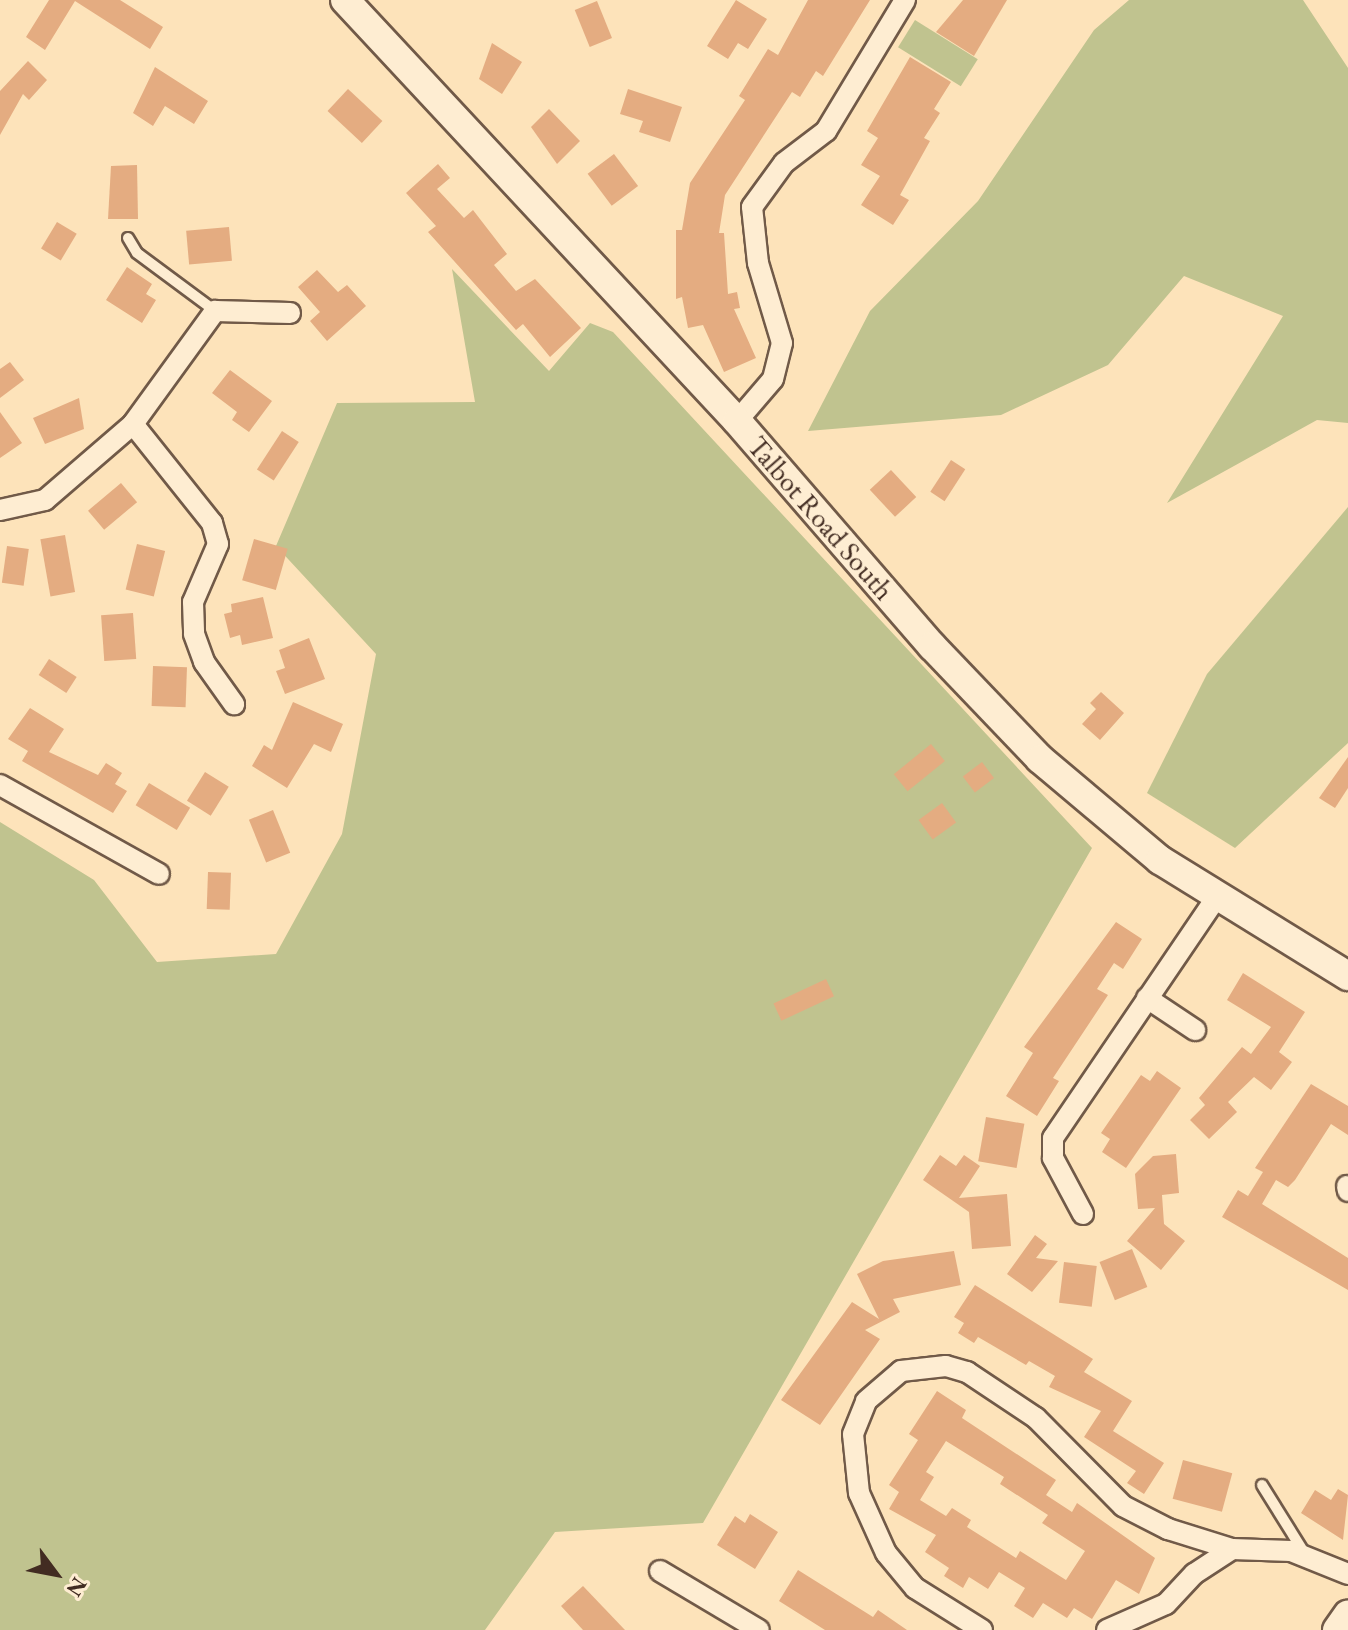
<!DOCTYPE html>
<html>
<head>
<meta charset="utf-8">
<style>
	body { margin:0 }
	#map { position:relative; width:1348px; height:1630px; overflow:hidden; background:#fde3ba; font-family:"EB Garamond",serif }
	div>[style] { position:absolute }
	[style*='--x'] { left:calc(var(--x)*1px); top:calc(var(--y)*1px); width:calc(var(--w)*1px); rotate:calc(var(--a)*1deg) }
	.green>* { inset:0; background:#c0c38f; transform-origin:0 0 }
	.building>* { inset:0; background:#e4ac81; transform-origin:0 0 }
	.roads { filter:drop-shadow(2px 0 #715a48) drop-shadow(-2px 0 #715a48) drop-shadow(0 2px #715a48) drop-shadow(0 -2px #715a48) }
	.lane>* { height:10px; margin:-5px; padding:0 5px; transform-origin:5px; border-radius:5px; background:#feedd2 }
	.street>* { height:20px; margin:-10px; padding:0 10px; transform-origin:10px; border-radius:10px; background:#feedd2 }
	.secondary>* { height:28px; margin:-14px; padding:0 14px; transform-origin:14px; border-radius:14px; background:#feedd2 }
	span { translate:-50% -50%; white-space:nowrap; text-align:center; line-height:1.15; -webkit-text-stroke:6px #feedd2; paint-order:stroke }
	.street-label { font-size:28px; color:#422c22 }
	.north { position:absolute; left:16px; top:1534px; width:80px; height:80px; -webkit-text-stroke:6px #feedd2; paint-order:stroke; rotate:122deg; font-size:22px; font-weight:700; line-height:32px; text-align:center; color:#422c22 }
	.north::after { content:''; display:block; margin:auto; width:28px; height:36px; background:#422c22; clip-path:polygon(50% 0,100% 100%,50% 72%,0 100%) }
</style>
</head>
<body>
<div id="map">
	<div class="green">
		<div style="clip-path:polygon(1129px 0,1303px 0,1348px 68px,1348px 423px,1317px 420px,1167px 503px,1283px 316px,1184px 276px,1108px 365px,1001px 415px,808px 431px,870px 311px,978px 201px,1094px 30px)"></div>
		<div style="left:915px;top:20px;width:74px;height:32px;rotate:32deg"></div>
		<div style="clip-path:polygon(452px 269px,549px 371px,590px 323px,613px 332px,1092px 848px,703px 1523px,555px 1532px,485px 1630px,0 1630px,0 822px,94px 880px,157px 962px,276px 954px,342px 834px,376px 654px,276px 546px,337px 403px,475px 402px)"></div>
		<div style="clip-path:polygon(1348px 507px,1348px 743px,1235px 848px,1147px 793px,1207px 674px)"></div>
	</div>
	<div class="building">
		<div style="clip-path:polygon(49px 0,120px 0,163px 27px,150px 49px,75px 1px,45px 50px,26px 37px)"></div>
		<div style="clip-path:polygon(736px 0,767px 19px,748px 49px,738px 43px,728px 59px,707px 46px)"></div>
		<div style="clip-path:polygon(808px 0,870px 0,823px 76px,816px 71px,800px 97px,792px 92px,725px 195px,719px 233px,724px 233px,728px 294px,737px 292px,740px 308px,734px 309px,756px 358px,724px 372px,703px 325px,688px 328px,682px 297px,676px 299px,676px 230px,682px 230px,690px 183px,745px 100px,739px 96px,768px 49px,778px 55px)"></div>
		<div style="clip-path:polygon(963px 0,1007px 0,974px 56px,936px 32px)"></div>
		<div style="left:597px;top:1px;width:40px;height:24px;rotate:68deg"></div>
		<div style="clip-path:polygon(492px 43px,522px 62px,502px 94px,479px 79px)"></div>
		<div style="clip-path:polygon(910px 57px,951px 82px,934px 109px,940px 113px,924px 138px,930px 141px,900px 195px,909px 200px,893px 225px,861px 205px,880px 176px,861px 165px,878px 138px,867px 131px)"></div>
		<div style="clip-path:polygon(28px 61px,47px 80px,29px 100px,23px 94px,0 135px,0 91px)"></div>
		<div style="clip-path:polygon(155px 67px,208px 101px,194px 124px,165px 106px,153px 126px,133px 113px)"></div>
		<div style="left:348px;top:89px;width:47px;height:30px;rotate:43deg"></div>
		<div style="clip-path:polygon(628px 89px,682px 107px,670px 142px,639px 132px,643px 121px,620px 114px)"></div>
		<div style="clip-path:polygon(549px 109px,580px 141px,557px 164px,531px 127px)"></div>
		<div style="left:614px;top:154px;width:40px;height:33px;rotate:53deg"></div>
		<div style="clip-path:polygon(438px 164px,450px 178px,437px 189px,464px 218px,473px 210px,507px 254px,494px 265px,516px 291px,535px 279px,581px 328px,550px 357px,523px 324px,516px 330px,428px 232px,436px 226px,406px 193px)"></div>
		<div style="clip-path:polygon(137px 165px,138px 219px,108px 219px,111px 166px)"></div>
		<div style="left:57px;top:222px;width:23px;height:31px;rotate:31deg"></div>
		<div style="left:229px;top:227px;width:34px;height:43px;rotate:85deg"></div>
		<div style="clip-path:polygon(127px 267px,152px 284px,146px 294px,156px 300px,142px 323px,106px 300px)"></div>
		<div style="clip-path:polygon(317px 270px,338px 292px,347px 285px,366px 306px,327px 341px,310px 321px,320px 312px,298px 287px)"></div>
		<div style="clip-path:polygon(10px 362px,24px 380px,0 398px,0 369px)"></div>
		<div style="clip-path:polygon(230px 370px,272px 401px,249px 432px,232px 420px,237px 412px,212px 393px)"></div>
		<div style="clip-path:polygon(79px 398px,84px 429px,45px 444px,33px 418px)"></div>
		<div style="clip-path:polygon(0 412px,22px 443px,0 458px)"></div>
		<div style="left:282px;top:431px;width:20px;height:46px;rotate:33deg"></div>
		<div style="left:951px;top:460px;width:17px;height:38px;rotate:33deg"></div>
		<div style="left:891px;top:470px;width:37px;height:29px;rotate:47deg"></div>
		<div style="left:121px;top:483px;width:25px;height:43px;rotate:50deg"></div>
		<div style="left:65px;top:535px;width:58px;height:25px;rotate:80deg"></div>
		<div style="left:254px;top:539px;width:35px;height:43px;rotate:16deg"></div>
		<div style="left:137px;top:544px;width:29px;height:47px;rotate:14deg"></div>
		<div style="left:7px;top:546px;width:22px;height:37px;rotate:8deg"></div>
		<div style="clip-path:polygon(263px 597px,273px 638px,242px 645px,240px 635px,230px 638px,224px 614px,232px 612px,231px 604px)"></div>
		<div style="left:133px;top:613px;width:46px;height:32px;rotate:86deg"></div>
		<div style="clip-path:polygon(309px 638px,325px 679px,285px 694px,276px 671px,285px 668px,279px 650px)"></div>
		<div style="left:49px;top:659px;width:33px;height:19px;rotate:33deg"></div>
		<div style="left:153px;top:666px;width:34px;height:40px;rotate:2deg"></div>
		<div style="clip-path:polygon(1101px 692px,1124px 713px,1100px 740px,1082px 724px,1096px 709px,1090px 703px)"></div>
		<div style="clip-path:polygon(293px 702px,343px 724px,331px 752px,314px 744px,287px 788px,252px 766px,264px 745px,272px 750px)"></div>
		<div style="clip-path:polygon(30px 708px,64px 729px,49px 752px,98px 775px,106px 763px,122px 773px,115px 784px,127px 791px,113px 813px,22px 761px,28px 751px,8px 739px)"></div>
		<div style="left:931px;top:744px;width:22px;height:48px;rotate:51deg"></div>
		<div style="clip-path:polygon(1348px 757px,1348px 788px,1335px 808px,1319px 798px)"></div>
		<div style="left:982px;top:762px;width:20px;height:24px;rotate:53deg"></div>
		<div style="left:205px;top:772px;width:28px;height:34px;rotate:32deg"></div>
		<div style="left:149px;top:783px;width:48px;height:26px;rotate:31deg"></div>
		<div style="left:942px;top:803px;width:24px;height:29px;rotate:54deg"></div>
		<div style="left:273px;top:810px;width:46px;height:26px;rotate:68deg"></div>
		<div style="left:208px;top:872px;width:23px;height:37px;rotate:2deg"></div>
		<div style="clip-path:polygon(1116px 922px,1142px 939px,1123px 969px,1114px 963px,1097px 989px,1108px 995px,1053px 1078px,1059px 1081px,1037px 1116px,1006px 1096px,1033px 1053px,1024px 1047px)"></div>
		<div style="clip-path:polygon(1243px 973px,1305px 1012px,1279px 1052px,1292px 1062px,1271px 1090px,1254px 1077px,1228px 1102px,1237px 1112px,1209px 1139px,1190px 1120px,1205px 1105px,1199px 1098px,1242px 1047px,1251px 1054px,1271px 1027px,1227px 1000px)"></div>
		<div style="left:826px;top:979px;width:19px;height:58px;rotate:65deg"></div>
		<div style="clip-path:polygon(1157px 1071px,1181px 1088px,1126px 1168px,1102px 1152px,1110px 1139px,1101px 1133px,1141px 1075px,1150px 1081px)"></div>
		<div style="clip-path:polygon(1311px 1084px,1348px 1106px,1348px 1135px,1331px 1124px,1295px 1180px,1288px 1187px,1276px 1180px,1262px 1204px,1348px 1258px,1348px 1290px,1222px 1217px,1238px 1190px,1248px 1196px,1263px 1172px,1255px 1168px)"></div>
		<div style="left:986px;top:1117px;width:39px;height:45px;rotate:10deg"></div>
		<div style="clip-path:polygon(1176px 1154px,1179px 1193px,1162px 1195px,1164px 1224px,1185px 1241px,1161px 1270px,1127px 1241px,1155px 1208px,1138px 1209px,1135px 1174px,1153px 1156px)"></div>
		<div style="clip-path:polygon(940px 1155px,956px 1166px,964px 1155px,980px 1166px,959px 1198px,1007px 1194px,1011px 1246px,972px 1249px,969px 1212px,923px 1180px)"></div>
		<div style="clip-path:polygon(1035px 1235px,1047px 1244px,1036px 1258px,1058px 1261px,1032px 1292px,1007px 1274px)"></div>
		<div style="left:1132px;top:1249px;width:41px;height:35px;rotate:68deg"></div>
		<div style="clip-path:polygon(954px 1251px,961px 1285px,893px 1299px,900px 1312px,865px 1330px,880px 1339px,820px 1425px,781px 1400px,852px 1302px,879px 1319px,857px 1274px,883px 1261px)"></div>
		<div style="left:1064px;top:1262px;width:33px;height:41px;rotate:7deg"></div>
		<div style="clip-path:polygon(975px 1285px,1093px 1359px,1084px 1372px,1132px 1401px,1113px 1431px,1164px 1463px,1144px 1494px,1127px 1483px,1136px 1471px,1084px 1437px,1101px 1411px,1049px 1387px,1055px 1376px,1029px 1361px,1026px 1365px,978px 1337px,974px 1343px,958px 1333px,964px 1323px,954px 1317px)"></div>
		<div style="clip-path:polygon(evenodd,937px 1391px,966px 1410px,962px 1418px,1056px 1480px,1046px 1495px,1072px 1512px,1077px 1503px,1155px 1558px,1139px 1594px,1116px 1580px,1092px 1619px,1074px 1608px,1067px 1618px,1043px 1603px,1033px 1618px,1014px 1606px,1025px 1588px,999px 1572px,988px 1589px,969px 1577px,963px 1588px,944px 1576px,949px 1568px,925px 1552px,936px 1535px,889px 1509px,899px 1492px,889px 1485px,918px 1440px,909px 1434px,937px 1391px,946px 1441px,1004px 1477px,1000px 1484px,1048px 1515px,1042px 1523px,1085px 1551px,1066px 1580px,1020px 1551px,1016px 1558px,967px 1527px,971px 1520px,952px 1508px,946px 1516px,920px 1500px,934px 1477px,926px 1472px,946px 1441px)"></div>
		<div style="left:1183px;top:1460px;width:51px;height:40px;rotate:15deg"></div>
		<div style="clip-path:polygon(1338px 1489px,1348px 1495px,1343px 1540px,1301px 1513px,1315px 1490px,1331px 1500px)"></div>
		<div style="clip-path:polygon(750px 1514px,778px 1532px,755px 1569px,717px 1545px,735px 1516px,745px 1523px)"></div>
		<div style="clip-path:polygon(798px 1570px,873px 1617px,878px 1610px,907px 1630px,825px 1630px,779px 1601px)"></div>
		<div style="clip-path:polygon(583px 1586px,625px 1630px,583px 1630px,561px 1606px)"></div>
	</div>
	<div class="roads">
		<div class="lane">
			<div style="--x:128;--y:238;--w:17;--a:59"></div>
			<div style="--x:137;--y:253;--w:97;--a:36.6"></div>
			<div style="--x:1262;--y:1485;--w:81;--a:58.1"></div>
		</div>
		<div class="street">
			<div style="--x:737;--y:421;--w:55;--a:-49.4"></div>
			<div style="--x:773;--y:379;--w:37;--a:-76"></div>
			<div style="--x:782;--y:343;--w:84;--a:-106.7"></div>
			<div style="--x:758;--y:263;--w:56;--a:-96.1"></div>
			<div style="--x:752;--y:207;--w:54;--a:-54"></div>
			<div style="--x:784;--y:163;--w:53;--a:-37.3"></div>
			<div style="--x:826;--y:131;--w:153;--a:-58.9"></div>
			<div style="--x:133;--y:424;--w:127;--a:51.4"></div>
			<div style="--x:212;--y:523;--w:22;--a:74"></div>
			<div style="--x:218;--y:544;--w:63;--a:113.3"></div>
			<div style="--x:193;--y:602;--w:32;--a:88"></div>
			<div style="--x:194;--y:634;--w:30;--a:70"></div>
			<div style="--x:204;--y:662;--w:52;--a:54.5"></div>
			<div style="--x:0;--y:510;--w:46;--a:-12.5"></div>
			<div style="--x:45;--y:500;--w:116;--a:-40.8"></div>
			<div style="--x:133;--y:424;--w:140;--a:-54"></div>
			<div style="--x:215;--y:311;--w:75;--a:1.5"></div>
			<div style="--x:0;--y:785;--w:182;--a:29.2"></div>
			<div style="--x:1147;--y:998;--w:58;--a:33.7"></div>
			<div style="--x:1347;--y:1186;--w:5;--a:79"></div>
			<div style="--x:1083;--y:1214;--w:64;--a:-118.2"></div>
			<div style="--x:1053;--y:1158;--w:20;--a:-90"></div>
			<div style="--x:1053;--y:1138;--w:290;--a:-55.8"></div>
			<div style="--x:660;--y:1571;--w:115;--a:30.8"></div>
			<div style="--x:982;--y:1630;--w:79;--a:-147.9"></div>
			<div style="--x:915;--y:1588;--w:45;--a:-129.6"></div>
			<div style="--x:886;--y:1553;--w:66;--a:-114.2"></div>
			<div style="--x:859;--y:1493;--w:59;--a:-95.8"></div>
			<div style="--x:853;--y:1434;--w:35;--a:-68"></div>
			<div style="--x:866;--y:1401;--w:46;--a:-40.6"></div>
			<div style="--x:901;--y:1371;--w:45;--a:-6.3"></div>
			<div style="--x:946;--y:1366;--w:22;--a:16"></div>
			<div style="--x:967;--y:1372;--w:83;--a:33.7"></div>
			<div style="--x:1036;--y:1418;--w:124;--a:45.3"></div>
			<div style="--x:1123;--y:1506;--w:51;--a:27.1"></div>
			<div style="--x:1168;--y:1529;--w:67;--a:17.4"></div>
			<div style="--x:1232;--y:1549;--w:59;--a:1.9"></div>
			<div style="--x:1291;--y:1551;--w:61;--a:22"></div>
			<div style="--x:1107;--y:1630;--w:64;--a:-23.8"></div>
			<div style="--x:1166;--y:1604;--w:41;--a:-47"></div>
			<div style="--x:1194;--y:1574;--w:45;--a:-33.3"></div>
		</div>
		<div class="secondary">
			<div style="--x:345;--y:0;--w:575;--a:47.04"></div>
			<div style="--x:737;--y:421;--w:298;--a:49.1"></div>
			<div style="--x:932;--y:646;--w:156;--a:46.3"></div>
			<div style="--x:1040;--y:759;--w:157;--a:40.1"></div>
			<div style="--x:1160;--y:860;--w:221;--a:31.7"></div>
			<div style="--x:1337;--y:1630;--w:19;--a:-55"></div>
		</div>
	</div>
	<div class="street-label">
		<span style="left:821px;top:518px;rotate:49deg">Talbot Road South</span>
	</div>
	<div class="north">N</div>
</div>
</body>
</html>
